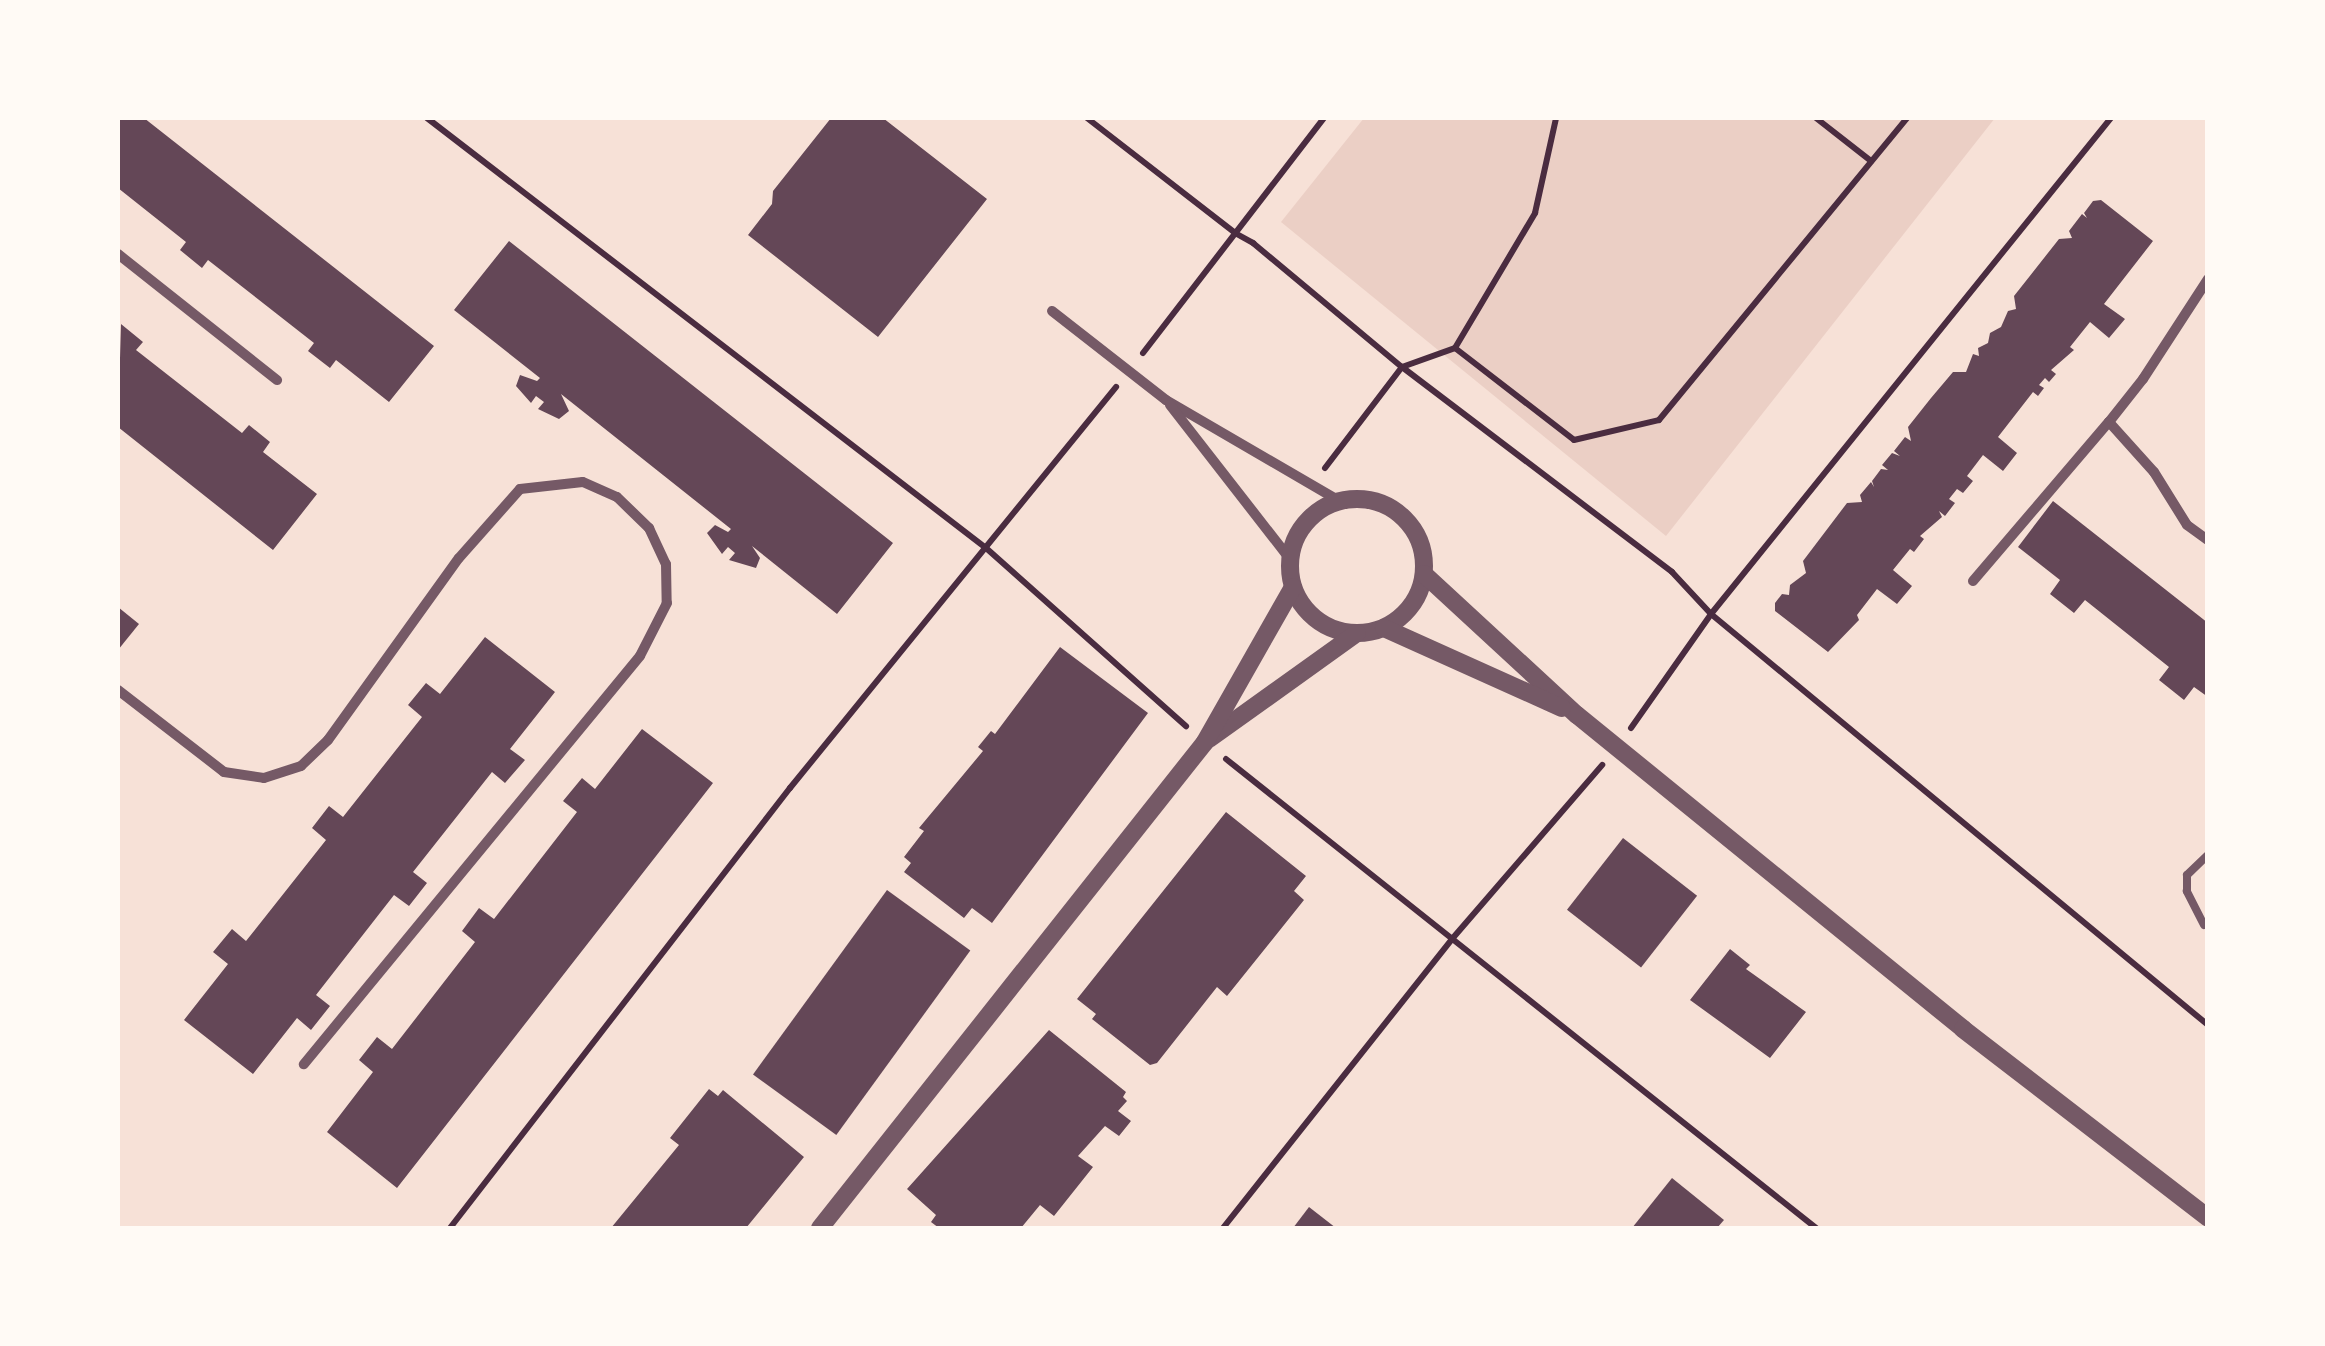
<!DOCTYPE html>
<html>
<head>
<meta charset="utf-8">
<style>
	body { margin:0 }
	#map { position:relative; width:2325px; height:1346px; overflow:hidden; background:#f7e1d7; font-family:Ubuntu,sans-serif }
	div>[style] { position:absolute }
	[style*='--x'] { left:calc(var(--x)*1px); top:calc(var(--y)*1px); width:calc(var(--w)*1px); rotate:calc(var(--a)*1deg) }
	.green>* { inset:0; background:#ebcfc5 }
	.building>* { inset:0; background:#644757; transform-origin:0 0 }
	.path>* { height:6px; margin:-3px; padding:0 3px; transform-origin:3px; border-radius:3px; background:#4a2c40 }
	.service>* { height:8px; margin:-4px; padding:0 4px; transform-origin:4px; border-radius:4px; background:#755966 }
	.minor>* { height:10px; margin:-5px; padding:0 5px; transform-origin:5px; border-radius:5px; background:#755966 }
	.tertiary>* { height:18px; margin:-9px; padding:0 9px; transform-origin:9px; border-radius:9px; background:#755966 }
	.tertiary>.ring { margin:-9px; padding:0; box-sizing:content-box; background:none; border:18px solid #755966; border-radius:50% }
	span { translate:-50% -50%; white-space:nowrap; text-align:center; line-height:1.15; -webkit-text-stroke:10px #fffaf5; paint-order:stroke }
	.frame { position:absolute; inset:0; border:120px solid #fffaf5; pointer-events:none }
</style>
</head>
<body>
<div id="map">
	<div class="green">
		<div style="clip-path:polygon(1364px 118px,1995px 118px,1666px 536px,1281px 222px)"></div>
	</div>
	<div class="building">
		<div style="clip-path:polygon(118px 118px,144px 118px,434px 346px,389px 402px,336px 360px,330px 368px,308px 351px,314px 343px,208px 260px,202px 268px,180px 250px,186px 242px,118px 188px)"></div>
		<div style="clip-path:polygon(831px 118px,883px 118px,987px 199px,878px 337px,748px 235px,772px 204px,773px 191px)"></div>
		<div style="clip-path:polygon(2101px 200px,2153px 241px,2104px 304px,2125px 319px,2109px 338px,2090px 322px,2070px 347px,2074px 350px,2051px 370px,2056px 374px,2049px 382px,2045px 378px,2039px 385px,2044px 388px,2038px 396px,2033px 392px,1998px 437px,2017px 453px,2003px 471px,1983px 455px,1967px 476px,1973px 481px,1963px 493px,1957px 489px,1949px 499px,1955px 503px,1945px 516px,1939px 511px,1942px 517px,1920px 536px,1924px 539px,1914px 552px,1910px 549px,1893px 570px,1912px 586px,1897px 604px,1877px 589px,1857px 615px,1859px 620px,1828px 652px,1775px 611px,1775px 603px,1782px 594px,1789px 595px,1790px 585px,1806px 573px,1803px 561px,1847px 503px,1862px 502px,1860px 495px,1871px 482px,1874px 487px,1872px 481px,1881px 469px,1888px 470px,1882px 465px,1892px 453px,1900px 456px,1894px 451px,1905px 437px,1911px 441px,1908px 427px,1931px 398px,1953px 372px,1966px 372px,1973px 354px,1979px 356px,1978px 348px,1988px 343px,1990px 333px,2001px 327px,2008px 311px,2016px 309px,2014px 296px,2059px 239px,2072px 238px,2069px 231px,2082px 214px,2087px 218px,2084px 213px,2093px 201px)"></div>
		<div style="clip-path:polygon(509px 241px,893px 543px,837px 614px,752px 546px,760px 558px,756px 568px,729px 560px,735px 553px,728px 547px,722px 554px,707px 533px,715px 525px,728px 532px,731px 529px,561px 394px,569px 411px,559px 419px,538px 409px,544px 402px,536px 396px,531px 403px,516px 386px,520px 375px,537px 381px,540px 378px,454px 310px)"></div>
		<div style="clip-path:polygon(121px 324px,143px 342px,136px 350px,242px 433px,249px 425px,270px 442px,263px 452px,317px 494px,273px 550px,118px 427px)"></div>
		<div style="clip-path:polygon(2053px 501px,2208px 623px,2208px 697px,2194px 687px,2184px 700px,2159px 680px,2169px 667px,2085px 600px,2074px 613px,2050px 594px,2060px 580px,2018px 547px)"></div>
		<div style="clip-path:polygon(118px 607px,139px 624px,118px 650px)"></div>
		<div style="clip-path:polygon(485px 637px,555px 692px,510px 749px,525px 760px,505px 783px,492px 772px,413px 872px,427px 883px,409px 906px,394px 895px,316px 995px,330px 1006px,311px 1030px,297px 1018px,253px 1074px,184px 1020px,228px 964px,213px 952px,232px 929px,246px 941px,326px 840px,312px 828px,329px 806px,343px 817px,422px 717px,408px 705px,426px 683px,440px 694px)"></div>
		<div style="clip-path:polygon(1060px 647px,1148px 713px,992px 923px,972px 908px,964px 918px,904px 872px,911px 863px,904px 857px,924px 831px,919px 828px,983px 751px,978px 747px,991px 731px,995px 734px)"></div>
		<div style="clip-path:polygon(642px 729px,713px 783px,397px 1188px,327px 1132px,373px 1072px,359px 1060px,377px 1037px,392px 1049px,475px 942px,462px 931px,479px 908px,494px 919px,577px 812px,563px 801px,582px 778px,595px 789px)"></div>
		<div style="clip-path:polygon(1226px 812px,1306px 876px,1294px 891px,1304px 900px,1227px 996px,1217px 987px,1157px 1063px,1150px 1065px,1092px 1019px,1096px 1014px,1077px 999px)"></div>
		<div style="left:1623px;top:838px;width:94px;height:91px;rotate:38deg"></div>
		<div style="left:887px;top:890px;width:103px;height:228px;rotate:36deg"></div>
		<div style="clip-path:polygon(1730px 949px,1750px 965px,1746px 969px,1806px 1012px,1770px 1058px,1690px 1000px)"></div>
		<div style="clip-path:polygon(1049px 1030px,1126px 1092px,1123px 1097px,1127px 1101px,1118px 1111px,1131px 1121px,1119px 1136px,1105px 1126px,1078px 1156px,1093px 1167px,1054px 1216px,1040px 1205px,1021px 1228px,939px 1228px,931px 1222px,936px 1215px,907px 1189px)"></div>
		<div style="clip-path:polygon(709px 1089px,718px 1096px,723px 1090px,804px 1157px,746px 1228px,611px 1228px,679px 1145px,670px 1138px)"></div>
		<div style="clip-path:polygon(1672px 1178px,1724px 1220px,1717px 1228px,1632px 1228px)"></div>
		<div style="clip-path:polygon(1309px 1207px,1336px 1228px,1293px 1228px)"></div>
	</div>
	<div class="path">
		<div style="--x:427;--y:118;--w:705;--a:37.57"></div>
		<div style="--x:986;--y:548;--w:268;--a:41.7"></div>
		<div style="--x:1087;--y:118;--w:187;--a:37.8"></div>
		<div style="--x:1235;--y:233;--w:21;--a:29"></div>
		<div style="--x:1253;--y:243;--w:194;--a:39.8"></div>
		<div style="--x:1402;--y:367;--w:339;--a:37.2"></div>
		<div style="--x:1672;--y:572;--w:57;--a:47.1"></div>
		<div style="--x:1711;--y:614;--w:645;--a:39.59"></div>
		<div style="--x:1816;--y:118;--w:70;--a:38"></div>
		<div style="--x:1455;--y:348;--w:150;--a:37.7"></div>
		<div style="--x:1574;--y:440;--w:87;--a:-13.2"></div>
		<div style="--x:1659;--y:420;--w:391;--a:-50.6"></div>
		<div style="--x:1143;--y:353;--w:297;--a:-52.4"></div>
		<div style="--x:1325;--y:468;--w:127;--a:-52.7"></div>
		<div style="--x:1402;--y:367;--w:56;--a:-19.7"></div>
		<div style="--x:1455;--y:348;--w:157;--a:-59.3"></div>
		<div style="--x:1535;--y:213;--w:97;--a:-77.5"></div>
		<div style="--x:1631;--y:728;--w:139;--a:-54.9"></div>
		<div style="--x:1711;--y:614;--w:637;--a:-51.12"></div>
		<div style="--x:1226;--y:759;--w:754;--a:38.48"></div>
		<div style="--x:450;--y:1228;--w:556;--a:-52.31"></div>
		<div style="--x:790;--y:788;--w:517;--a:-50.89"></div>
		<div style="--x:1223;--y:1228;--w:369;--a:-51.6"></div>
		<div style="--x:1452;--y:939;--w:230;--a:-49.2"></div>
	</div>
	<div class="service">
		<div style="--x:2204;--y:925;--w:38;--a:-117"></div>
		<div style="--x:2187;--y:891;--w:16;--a:-90"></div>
		<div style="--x:2187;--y:875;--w:29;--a:-44"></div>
	</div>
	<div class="minor">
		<div style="--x:118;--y:254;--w:203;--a:38.4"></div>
		<div style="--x:2208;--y:279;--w:119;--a:123"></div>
		<div style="--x:2143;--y:379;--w:55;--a:128.3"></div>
		<div style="--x:2109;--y:422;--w:67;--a:48"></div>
		<div style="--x:2154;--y:472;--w:62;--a:58.1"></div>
		<div style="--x:2187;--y:525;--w:26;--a:36"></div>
		<div style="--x:1052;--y:311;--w:145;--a:38"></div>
		<div style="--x:1166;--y:400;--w:199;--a:30.2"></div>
		<div style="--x:1170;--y:405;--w:195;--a:52.1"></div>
		<div style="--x:1973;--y:581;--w:209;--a:-49.5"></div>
		<div style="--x:118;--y:690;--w:134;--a:37.7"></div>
		<div style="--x:224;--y:772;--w:40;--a:8.5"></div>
		<div style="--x:264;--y:778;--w:39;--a:-18"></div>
		<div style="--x:301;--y:766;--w:37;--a:-44"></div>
		<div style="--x:328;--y:740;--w:224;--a:-54.3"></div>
		<div style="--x:459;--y:558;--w:92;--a:-48.5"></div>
		<div style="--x:520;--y:489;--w:63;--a:-6.3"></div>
		<div style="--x:583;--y:482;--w:37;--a:24"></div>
		<div style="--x:617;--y:497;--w:45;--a:44.1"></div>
		<div style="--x:649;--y:528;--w:40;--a:65"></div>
		<div style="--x:666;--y:564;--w:39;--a:89"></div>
		<div style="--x:667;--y:603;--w:59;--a:117"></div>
		<div style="--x:640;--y:656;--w:529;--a:129.47"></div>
	</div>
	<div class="tertiary">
		<div class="ring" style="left:1290px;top:499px;width:116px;height:116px"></div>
		<div style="--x:1424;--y:574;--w:208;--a:42.7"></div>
		<div style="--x:1577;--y:715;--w:498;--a:39.1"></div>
		<div style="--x:1963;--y:1029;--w:309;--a:37.6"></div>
		<div style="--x:1384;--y:628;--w:195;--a:24.2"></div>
		<div style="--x:1209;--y:739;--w:182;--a:-35.6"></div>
		<div style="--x:820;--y:1228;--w:620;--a:-51.61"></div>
		<div style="--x:1205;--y:742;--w:178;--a:-60.4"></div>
	</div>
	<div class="frame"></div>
</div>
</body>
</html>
